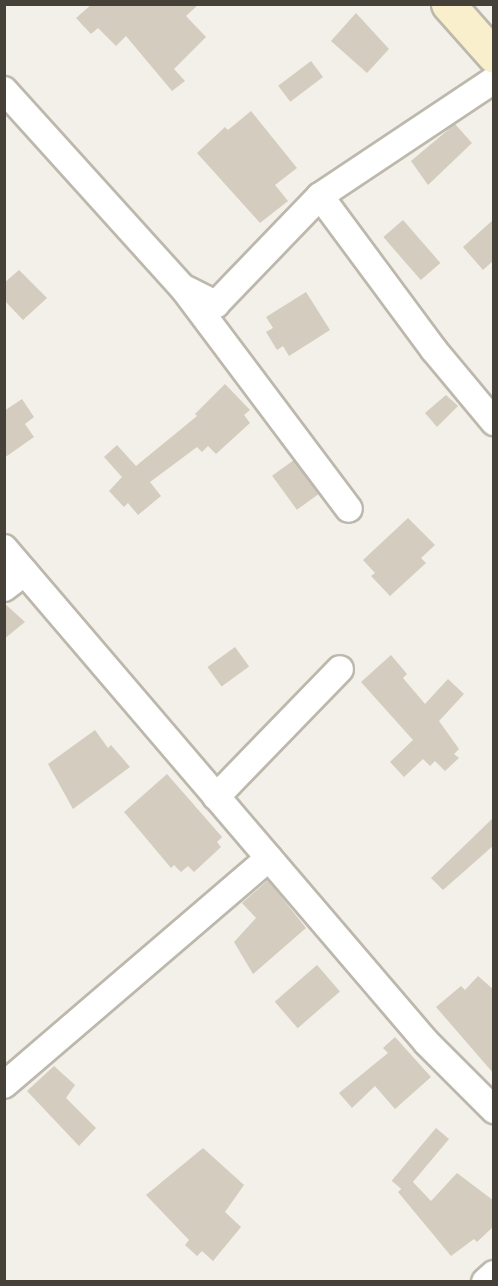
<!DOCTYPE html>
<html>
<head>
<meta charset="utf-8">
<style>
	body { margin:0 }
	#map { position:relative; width:498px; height:1286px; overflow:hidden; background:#f3f0e9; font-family:"Exo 2",sans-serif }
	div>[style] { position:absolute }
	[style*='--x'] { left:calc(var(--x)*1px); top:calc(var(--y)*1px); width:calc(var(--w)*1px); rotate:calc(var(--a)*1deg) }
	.building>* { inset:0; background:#d3ccbf; transform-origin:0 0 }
	.roads { filter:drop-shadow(2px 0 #bdb8ac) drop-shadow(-2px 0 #bdb8ac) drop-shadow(0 2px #bdb8ac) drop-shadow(0 -2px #bdb8ac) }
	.street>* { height:26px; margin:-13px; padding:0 13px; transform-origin:13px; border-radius:13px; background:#fff }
	.secondary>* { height:33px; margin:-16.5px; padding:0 16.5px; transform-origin:16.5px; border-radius:16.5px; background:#f9efcc }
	span { translate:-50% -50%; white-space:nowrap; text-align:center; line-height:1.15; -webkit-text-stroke:4.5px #fff; paint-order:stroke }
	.frame { position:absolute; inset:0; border:6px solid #454038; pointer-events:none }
</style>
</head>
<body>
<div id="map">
	<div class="building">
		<div style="clip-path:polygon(92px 4px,199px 4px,186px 16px,206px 37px,174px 69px,185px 81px,172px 91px,126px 36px,116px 46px,98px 28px,91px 34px,76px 18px)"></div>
		<div style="clip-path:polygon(356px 13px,389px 49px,367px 73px,331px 41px)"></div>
		<div style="left:311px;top:61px;width:20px;height:41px;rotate:53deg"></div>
		<div style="clip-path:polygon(251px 111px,297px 168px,275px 185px,288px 201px,260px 223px,197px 153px,225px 127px,228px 130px)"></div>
		<div style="clip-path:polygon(455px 124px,472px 143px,428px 185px,411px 161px)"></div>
		<div style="clip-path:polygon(494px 219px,494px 260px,483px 270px,463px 247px)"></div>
		<div style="left:403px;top:220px;width:57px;height:26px;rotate:49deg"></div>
		<div style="clip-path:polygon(19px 270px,47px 298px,23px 320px,4px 300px,4px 283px)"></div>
		<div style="clip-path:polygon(306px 292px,330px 330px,289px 356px,283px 346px,277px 350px,266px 332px,273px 328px,266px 317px)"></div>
		<div style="clip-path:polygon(225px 384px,250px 410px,244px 415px,250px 423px,216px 454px,208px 446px,202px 452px,197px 447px,150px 482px,161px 496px,138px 515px,128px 503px,124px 507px,109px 491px,122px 477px,104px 457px,117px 445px,136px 466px,197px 416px,195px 414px)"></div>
		<div style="clip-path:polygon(446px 395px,458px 406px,437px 427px,425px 413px)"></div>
		<div style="clip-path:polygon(22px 399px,34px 417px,25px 424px,34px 437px,4px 458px,4px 411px)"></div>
		<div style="left:294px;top:460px;width:42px;height:27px;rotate:54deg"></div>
		<div style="clip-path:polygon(408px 518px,435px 545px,421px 558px,426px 563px,390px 596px,371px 576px,375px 573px,363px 560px)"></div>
		<div style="clip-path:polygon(4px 603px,25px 622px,4px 639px)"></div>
		<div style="left:235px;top:647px;width:24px;height:34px;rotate:54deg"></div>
		<div style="clip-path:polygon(391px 655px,407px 674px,403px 678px,425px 704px,448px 679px,464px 694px,439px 721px,459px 749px,454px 754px,459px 758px,445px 771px,435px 761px,430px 766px,423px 759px,404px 777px,390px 762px,413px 740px,361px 682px)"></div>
		<div style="clip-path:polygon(95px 730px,108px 748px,111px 745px,130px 767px,73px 809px,48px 764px)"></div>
		<div style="clip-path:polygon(167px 774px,222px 837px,217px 842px,221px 847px,194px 872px,188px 866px,181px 872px,174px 865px,171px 868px,124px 812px)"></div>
		<div style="clip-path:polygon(494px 817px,494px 845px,443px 890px,431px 878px)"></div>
		<div style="clip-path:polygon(268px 880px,306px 928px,253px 974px,234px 942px,256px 918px,242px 903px)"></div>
		<div style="left:317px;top:965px;width:35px;height:56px;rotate:49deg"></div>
		<div style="clip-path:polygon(478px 976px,494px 990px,494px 1074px,436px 1007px,461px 986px,465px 990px)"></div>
		<div style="clip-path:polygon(395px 1037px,431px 1077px,395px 1109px,375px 1086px,352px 1108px,339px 1093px,388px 1053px,383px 1048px)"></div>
		<div style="clip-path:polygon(54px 1066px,75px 1085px,66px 1098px,96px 1128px,79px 1146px,27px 1091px)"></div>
		<div style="left:436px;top:1128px;width:17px;height:69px;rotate:40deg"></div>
		<div style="clip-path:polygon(203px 1148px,244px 1185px,225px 1212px,241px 1227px,213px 1261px,202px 1251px,197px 1256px,185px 1245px,189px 1240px,146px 1195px)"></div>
		<div style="clip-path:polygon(457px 1173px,494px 1201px,494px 1226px,477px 1242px,474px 1239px,451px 1256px,398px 1192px,411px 1180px,431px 1201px)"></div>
	</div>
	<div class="roads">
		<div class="street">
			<div style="--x:4;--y:90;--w:267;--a:47.9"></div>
			<div style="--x:183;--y:288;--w:276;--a:53.1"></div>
			<div style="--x:320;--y:196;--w:192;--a:53.5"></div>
			<div style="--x:434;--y:350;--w:94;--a:50.2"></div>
			<div style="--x:186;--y:289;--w:34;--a:27"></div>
			<div style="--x:216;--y:304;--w:150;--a:-46.1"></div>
			<div style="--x:320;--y:196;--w:209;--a:-33.7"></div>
			<div style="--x:4;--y:548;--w:651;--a:49.48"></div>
			<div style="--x:427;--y:1043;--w:95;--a:45"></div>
			<div style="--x:4;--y:588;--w:26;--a:-37"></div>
			<div style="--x:216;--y:797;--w:178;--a:-45.9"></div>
			<div style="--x:4;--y:1085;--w:349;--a:-40.6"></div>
			<div style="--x:485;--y:1282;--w:12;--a:-42"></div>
		</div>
		<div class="secondary">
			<div style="--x:448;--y:4;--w:69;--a:48.5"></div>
		</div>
	</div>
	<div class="frame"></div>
</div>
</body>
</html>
